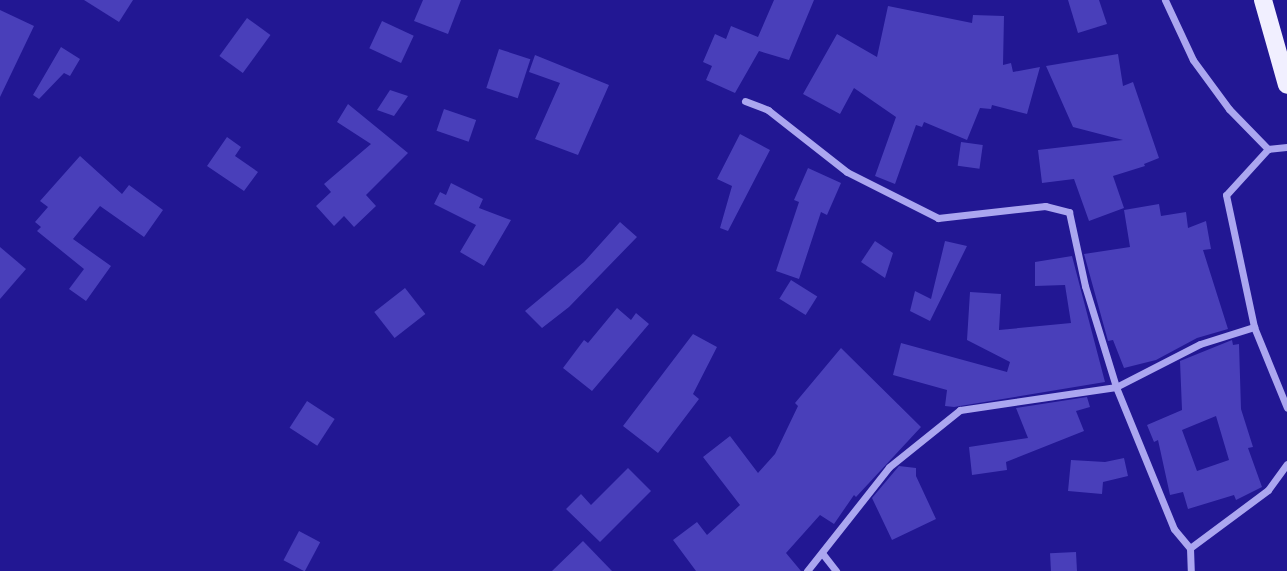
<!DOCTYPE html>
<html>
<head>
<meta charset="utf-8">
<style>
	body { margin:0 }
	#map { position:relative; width:1287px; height:571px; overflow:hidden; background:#221793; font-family:"Fira Sans Condensed",sans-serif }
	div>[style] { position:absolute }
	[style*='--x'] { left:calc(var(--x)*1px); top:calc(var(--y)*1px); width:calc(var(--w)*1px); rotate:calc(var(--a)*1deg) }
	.building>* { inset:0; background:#493fba; transform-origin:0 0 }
	.minor>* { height:7px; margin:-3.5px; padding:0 3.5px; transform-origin:3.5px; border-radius:3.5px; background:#aba6f0 }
	.primary>* { height:18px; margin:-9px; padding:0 9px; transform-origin:9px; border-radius:9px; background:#f1efff }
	span { translate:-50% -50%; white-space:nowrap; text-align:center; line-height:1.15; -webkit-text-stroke:7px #221793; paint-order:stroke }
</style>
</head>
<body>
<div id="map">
	<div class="building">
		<div style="clip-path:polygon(84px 0,133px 0,119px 22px)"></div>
		<div style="clip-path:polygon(423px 0,461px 0,448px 34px,414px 21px)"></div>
		<div style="clip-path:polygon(774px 0,814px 0,789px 60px,759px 51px,735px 93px,706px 80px,712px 66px,703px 62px,715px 34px,726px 39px,731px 26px,758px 37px)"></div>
		<div style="clip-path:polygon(1068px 0,1099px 0,1107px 24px,1078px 33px)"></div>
		<div style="clip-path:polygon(888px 6px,972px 23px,973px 15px,1004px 16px,1003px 65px,1011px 63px,1013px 72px,1040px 67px,1027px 114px,992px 105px,991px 109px,980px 108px,967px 140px,924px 122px,922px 127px,916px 125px,895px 184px,875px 176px,896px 117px,854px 88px,840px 114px,803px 94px,837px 34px,877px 57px)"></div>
		<div style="clip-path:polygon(0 10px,34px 26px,0 97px)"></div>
		<div style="left:247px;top:18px;width:29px;height:47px;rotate:36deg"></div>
		<div style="left:382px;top:21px;width:35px;height:30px;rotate:25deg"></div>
		<div style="clip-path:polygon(61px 47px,80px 59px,70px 76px,64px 73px,39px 99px,33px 95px)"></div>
		<div style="left:499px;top:49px;width:33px;height:41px;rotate:18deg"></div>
		<div style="clip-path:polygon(1118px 54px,1123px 86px,1133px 82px,1159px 158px,1144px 164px,1145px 166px,1113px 176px,1124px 208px,1089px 221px,1074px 179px,1042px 183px,1038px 150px,1123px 140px,1073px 127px,1046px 66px)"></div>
		<div style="clip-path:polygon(535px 55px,609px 85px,578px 155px,535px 139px,560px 83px,529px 72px)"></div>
		<div style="clip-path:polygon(390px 90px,408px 96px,394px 116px,377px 110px)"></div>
		<div style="clip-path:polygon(348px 104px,408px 153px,366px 195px,376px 206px,354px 227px,344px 216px,334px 226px,316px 206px,331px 192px,324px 184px,371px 144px,337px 122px)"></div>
		<div style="left:444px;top:109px;width:34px;height:23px;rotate:19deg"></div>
		<div style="clip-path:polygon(740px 134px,770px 150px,728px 231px,720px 228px,732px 186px,717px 179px)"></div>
		<div style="clip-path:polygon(227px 137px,241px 147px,235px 156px,258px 172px,244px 191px,207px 166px)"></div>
		<div style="left:961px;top:142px;width:22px;height:24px;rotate:8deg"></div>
		<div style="clip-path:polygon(80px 156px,122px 194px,129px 185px,163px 210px,144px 237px,100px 206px,73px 239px,111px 266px,86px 301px,69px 289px,84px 269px,37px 231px,41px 227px,35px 222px,48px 207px,40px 201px)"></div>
		<div style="clip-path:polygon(808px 168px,841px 183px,827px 215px,821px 212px,799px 279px,776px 271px,799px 202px,794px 200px)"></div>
		<div style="clip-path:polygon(451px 183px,483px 199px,479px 208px,511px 220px,484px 266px,460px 252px,476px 225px,434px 204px,440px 192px,446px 195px)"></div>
		<div style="clip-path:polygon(1159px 204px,1161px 216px,1186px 212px,1188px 228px,1206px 221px,1211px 249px,1203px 250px,1228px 329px,1197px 338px,1156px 360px,1124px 368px,1113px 340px,1108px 341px,1084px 254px,1130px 247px,1124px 210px)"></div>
		<div style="clip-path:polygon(620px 222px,637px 237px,569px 307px,542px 328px,525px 311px,584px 262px)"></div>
		<div style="clip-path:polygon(875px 241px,893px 253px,885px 278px,861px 262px)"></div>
		<div style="clip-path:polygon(945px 241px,967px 246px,930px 321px,910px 311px,915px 291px,931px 299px)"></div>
		<div style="clip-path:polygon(0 247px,26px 269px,0 299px)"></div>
		<div style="clip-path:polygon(1072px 256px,1105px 382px,954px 407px,945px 406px,947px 390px,893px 375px,901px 343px,1007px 372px,1010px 362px,967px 340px,970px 292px,1001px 294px,999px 330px,1071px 323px,1065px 285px,1035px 286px,1035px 262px)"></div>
		<div style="left:791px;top:280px;width:31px;height:22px;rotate:32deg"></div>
		<div style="left:405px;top:288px;width:33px;height:39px;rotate:52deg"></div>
		<div style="clip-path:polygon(617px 308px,631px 320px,636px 313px,649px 324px,592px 391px,563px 368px,584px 340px,588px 343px)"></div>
		<div style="clip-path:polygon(693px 334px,717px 347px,693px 394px,699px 399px,658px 453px,623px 426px)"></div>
		<div style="clip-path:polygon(evenodd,1232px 340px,1233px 345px,1239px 344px,1241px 409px,1253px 447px,1248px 448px,1262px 487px,1236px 500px,1234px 495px,1188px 509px,1183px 492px,1170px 495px,1158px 440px,1154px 442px,1147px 425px,1182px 410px,1180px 361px,1232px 340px,1216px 416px,1229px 460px,1197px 471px,1182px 430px,1216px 416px)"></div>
		<div style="clip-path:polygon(841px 348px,921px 427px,856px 497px,854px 495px,834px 524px,820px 515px,786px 553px,801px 571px,696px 571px,673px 540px,697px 522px,707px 535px,740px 505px,703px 457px,730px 436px,758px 473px,775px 454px,798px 406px,795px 403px)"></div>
		<div style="clip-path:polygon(1087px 397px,1090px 407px,1076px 411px,1084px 431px,1006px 462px,1007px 470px,972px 475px,969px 447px,1028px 438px,1016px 408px)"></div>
		<div style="left:307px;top:401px;width:33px;height:32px;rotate:33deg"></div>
		<div style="clip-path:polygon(1124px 458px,1128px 476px,1103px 482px,1102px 494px,1068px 491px,1071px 460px,1105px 462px)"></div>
		<div style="clip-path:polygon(899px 466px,916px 468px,916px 476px,936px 519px,892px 540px,872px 498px)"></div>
		<div style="clip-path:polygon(628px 468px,651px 491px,600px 542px,566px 509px,581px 494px,591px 505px)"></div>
		<div style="left:299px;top:531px;width:24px;height:33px;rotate:28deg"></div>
		<div style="clip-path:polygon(583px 541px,612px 571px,552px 571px)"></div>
		<div style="left:1076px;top:552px;width:19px;height:26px;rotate:87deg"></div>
	</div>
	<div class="minor">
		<div style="--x:1165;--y:0;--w:66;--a:65"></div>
		<div style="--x:1193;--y:60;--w:61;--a:53.7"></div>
		<div style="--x:1229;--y:109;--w:56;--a:45.7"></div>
		<div style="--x:1268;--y:149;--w:19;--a:-6"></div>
		<div style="--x:745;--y:101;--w:25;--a:21"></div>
		<div style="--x:768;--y:110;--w:100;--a:38.1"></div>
		<div style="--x:847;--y:172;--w:102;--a:26.8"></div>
		<div style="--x:938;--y:218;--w:108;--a:-6.4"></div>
		<div style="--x:1045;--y:206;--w:25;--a:14"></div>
		<div style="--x:1069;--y:212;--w:76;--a:77.8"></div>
		<div style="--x:1085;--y:286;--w:106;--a:72.9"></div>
		<div style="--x:1116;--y:387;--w:153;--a:67.8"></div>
		<div style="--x:1174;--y:529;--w:25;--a:50"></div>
		<div style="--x:1190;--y:548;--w:23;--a:88"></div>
		<div style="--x:1268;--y:149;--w:62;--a:132.4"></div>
		<div style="--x:1226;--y:195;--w:135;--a:78"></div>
		<div style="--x:1254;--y:327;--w:87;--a:67.8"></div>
		<div style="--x:1190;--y:548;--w:97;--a:-36.6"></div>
		<div style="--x:1268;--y:490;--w:32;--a:-54"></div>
		<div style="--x:822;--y:553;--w:23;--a:52"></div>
		<div style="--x:807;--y:571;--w:132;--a:-51.7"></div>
		<div style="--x:889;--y:467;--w:91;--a:-38.8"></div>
		<div style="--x:960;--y:410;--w:158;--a:-8.4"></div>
		<div style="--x:1116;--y:387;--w:94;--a:-27.1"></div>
		<div style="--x:1200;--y:344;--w:57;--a:-17.5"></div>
	</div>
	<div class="primary">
		<div style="--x:1263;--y:0;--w:88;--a:74.2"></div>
	</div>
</div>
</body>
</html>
